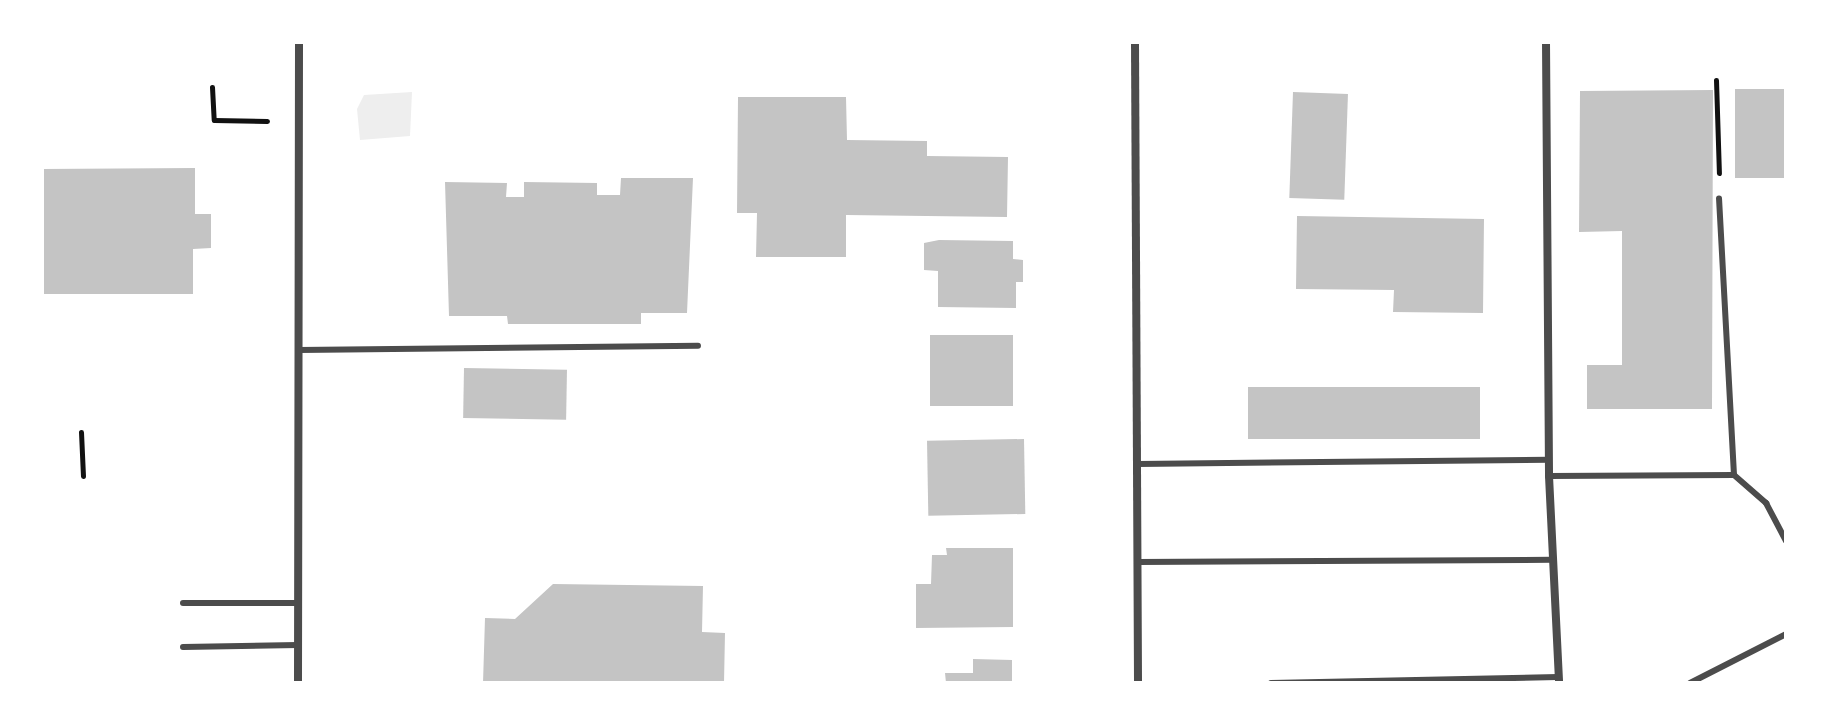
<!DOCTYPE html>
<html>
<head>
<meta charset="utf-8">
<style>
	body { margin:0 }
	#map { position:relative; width:1828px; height:725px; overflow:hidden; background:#fff; font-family:"Source Sans 3",sans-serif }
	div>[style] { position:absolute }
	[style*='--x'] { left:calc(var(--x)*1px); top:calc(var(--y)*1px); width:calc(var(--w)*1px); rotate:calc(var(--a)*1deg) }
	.green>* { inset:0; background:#eee }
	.building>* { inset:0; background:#c4c4c4; transform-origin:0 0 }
	.path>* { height:5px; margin:-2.5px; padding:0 2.5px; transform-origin:2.5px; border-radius:2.5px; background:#111 }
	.service>* { height:6px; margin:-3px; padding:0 3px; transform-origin:3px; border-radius:3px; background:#4c4c4c }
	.minor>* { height:8px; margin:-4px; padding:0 4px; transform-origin:4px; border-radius:4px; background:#4c4c4c }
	span { translate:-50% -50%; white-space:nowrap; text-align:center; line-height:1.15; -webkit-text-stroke:6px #fff; paint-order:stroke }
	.frame { position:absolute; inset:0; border:44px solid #fff; pointer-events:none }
</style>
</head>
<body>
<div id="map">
	<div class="green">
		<div style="clip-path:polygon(412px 92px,410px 136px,360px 140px,357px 109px,364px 95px)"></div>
	</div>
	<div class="building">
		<div style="left:1786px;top:89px;width:89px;height:51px;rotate:90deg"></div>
		<div style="clip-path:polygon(1713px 90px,1712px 409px,1587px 409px,1587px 365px,1622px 365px,1622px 231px,1579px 232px,1580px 91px)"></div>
		<div style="left:1293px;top:92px;width:55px;height:106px;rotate:2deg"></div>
		<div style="clip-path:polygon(738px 97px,846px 97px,847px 140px,927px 141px,927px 156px,1008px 157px,1007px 217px,846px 215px,846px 257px,756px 257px,757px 213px,737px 213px)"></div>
		<div style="clip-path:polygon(195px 168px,195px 214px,211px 214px,211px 248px,193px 249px,193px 294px,42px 294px,42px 169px)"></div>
		<div style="clip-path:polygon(621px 178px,693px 178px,687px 313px,641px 313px,641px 324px,508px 324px,507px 316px,449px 316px,445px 182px,507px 183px,506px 197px,524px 197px,524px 182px,597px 183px,597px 195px,620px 195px)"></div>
		<div style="clip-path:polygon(1297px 216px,1484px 219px,1483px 313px,1393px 312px,1394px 290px,1296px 289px)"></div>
		<div style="clip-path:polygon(939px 240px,1013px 241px,1013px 259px,1023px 260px,1023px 282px,1016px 282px,1016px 308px,938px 307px,938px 271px,924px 270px,924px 243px)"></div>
		<div style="left:930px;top:335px;width:83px;height:71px"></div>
		<div style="left:464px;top:368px;width:103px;height:50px;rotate:1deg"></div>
		<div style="left:1248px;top:387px;width:232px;height:52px"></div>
		<div style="left:1024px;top:439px;width:75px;height:97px;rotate:89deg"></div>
		<div style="clip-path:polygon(946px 548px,1013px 548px,1013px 627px,916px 628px,916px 584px,931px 584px,932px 555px,947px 555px)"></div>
		<div style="clip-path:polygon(553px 584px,703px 586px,702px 632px,725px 633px,724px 683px,483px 683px,485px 618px,515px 619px)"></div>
		<div style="clip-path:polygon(973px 659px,1012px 660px,1012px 683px,946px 683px,945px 673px,973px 673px)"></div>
	</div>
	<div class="path">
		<div style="--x:1716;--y:80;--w:93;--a:88.2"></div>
		<div style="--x:212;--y:87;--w:33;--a:87"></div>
		<div style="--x:214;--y:120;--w:53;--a:1.1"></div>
		<div style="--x:81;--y:432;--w:44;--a:87.4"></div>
	</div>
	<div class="service">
		<div style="--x:299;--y:350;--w:399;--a:-0.6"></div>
		<div style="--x:1138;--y:464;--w:411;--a:-0.6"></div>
		<div style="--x:1734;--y:475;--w:43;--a:41.2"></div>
		<div style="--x:1766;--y:503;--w:43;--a:62.2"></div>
		<div style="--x:1549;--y:476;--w:185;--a:-0.3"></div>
		<div style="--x:1734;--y:475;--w:277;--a:-93.1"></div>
		<div style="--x:1138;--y:562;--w:414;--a:-0.3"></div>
		<div style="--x:183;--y:603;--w:115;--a:0"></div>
		<div style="--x:183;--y:647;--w:115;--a:-1"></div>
		<div style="--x:1513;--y:678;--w:45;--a:-1.3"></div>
		<div style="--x:1271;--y:683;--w:242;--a:-1.2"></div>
		<div style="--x:1513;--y:678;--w:5;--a:101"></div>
		<div style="--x:1690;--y:683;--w:108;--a:-27"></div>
	</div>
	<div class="minor">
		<div style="--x:1135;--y:42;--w:641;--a:89.73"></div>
		<div style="--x:1546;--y:42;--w:434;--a:89.6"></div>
		<div style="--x:1549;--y:476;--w:207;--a:87.2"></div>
		<div style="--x:298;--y:683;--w:641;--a:-89.91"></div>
	</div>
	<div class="frame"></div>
</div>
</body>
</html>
